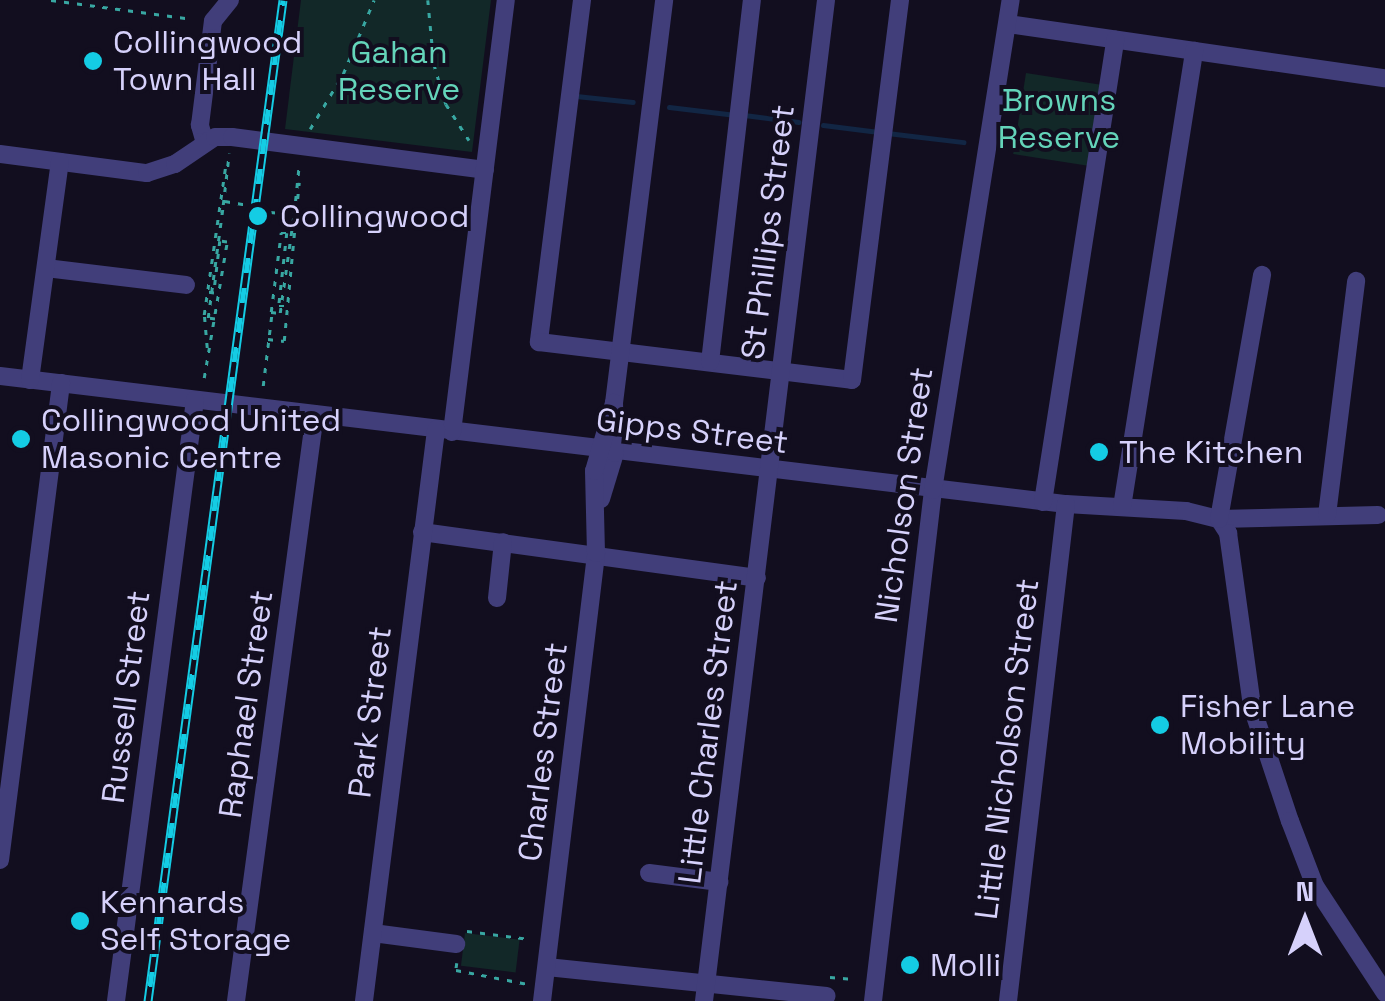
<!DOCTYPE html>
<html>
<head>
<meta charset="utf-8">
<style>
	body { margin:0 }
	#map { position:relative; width:1385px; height:1001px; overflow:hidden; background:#120e1f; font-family:"Space Grotesk",sans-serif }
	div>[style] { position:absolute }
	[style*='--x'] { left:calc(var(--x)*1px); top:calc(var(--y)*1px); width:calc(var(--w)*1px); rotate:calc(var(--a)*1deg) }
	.green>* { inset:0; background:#122828; transform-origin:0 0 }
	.stream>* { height:5px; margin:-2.5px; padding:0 2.5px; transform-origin:2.5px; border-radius:2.5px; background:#122644 }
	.path>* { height:2.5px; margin-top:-1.25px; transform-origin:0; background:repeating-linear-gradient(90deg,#38a7a2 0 5px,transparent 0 13px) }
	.minor>* { height:18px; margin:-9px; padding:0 9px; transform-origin:9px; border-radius:9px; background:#413e7a }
	.rail>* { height:9px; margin-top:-4.5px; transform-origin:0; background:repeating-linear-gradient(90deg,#120e1f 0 15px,#14cce4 0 30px); box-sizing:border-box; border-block:2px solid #14cce4 }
	.path-bridge>* { height:2.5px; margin-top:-1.25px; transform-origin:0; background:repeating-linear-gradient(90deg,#38a7a2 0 5px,transparent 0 13px) }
	.dots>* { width:28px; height:28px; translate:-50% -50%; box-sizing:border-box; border:5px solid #120e1f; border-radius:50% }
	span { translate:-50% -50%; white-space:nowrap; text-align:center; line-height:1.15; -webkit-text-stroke:8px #120e1f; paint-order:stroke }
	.poi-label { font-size:32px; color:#d6d1fb }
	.left { translate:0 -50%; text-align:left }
	.park-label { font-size:32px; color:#64d4ba }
	.street-label { font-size:32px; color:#d6d1fb }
	.north { position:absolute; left:1255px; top:871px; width:100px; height:100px; -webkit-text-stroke:8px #120e1f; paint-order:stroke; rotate:0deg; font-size:28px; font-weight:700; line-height:40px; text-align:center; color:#d6d1fb }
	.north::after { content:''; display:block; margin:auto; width:35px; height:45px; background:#d6d1fb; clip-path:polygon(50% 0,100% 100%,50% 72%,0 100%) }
</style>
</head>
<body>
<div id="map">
	<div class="green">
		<div style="clip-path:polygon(301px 0,491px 0,472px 152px,285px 129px)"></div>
		<div style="left:1026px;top:73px;width:79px;height:82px;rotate:9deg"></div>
		<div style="left:465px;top:933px;width:55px;height:33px;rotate:7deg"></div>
	</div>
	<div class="stream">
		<div style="--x:576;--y:96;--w:57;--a:6"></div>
		<div style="--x:669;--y:107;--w:67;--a:6.8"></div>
		<div style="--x:744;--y:115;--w:55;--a:7.3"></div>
		<div style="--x:823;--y:125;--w:56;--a:7.1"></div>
		<div style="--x:887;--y:133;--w:77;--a:6.8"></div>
	</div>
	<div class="path">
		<div style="--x:51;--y:0;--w:143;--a:7.6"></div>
		<div style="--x:428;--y:0;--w:64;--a:84.6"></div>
		<div style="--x:434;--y:64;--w:42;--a:73.3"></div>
		<div style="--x:446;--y:104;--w:43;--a:57.4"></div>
		<div style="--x:310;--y:129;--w:64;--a:-59"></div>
		<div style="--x:343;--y:74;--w:80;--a:-67.3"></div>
		<div style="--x:225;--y:201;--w:22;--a:10"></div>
		<div style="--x:223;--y:205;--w:52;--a:-83.4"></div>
		<div style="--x:270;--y:212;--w:24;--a:5"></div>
		<div style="--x:294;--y:214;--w:49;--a:-84.2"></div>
		<div style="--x:271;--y:312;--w:80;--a:-82.8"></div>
		<div style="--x:281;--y:233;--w:6;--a:0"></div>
		<div style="--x:287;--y:233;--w:73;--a:96.3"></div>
		<div style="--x:279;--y:306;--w:9;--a:0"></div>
		<div style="--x:268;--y:339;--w:16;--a:7"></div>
		<div style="--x:284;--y:341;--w:159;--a:-84.6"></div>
		<div style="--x:207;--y:348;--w:33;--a:-95"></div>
		<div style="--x:204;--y:315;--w:155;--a:-81.8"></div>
		<div style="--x:204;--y:378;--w:138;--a:-80.4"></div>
		<div style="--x:227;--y:242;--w:7;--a:-172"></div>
		<div style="--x:220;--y:241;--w:52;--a:96.6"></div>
		<div style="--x:214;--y:293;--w:7;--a:-172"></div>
		<div style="--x:263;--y:386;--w:75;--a:-83.1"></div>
		<div style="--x:467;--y:931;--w:63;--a:7.4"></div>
		<div style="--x:457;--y:963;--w:7;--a:98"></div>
		<div style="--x:456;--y:970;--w:73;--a:11"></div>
		<div style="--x:830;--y:977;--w:21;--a:5"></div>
	</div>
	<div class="minor">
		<div style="--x:582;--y:0;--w:345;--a:97.2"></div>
		<div style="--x:539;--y:342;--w:315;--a:6.9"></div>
		<div style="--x:852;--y:380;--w:383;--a:-82.8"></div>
		<div style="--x:1008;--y:24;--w:381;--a:8.2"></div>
		<div style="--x:205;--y:143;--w:19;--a:-106"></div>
		<div style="--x:200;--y:125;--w:105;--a:-82.9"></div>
		<div style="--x:213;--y:21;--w:27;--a:-51"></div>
		<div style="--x:0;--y:154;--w:148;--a:7.4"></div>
		<div style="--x:147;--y:173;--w:29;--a:-18"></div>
		<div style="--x:175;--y:164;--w:48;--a:-34"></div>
		<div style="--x:215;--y:137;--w:17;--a:0"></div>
		<div style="--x:232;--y:137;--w:255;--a:7.4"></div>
		<div style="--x:46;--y:268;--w:141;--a:6.9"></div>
		<div style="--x:710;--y:362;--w:364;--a:-83.4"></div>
		<div style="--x:0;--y:376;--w:1074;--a:6.85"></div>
		<div style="--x:1066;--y:504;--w:120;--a:3.3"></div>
		<div style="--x:1186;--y:511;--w:34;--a:14"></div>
		<div style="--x:1219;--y:519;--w:159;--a:-1.4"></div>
		<div style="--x:30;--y:380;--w:220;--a:-82.2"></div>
		<div style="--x:452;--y:432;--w:435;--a:-82.9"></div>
		<div style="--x:601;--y:499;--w:48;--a:-73.1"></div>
		<div style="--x:615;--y:453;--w:50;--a:-91.1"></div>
		<div style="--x:614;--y:403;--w:406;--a:-82.9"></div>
		<div style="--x:1043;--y:502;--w:468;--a:-81.1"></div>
		<div style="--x:1122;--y:507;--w:462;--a:-81"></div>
		<div style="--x:1327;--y:515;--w:236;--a:-82.9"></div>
		<div style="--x:1219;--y:519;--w:17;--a:57"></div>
		<div style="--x:1228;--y:533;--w:176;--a:82.1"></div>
		<div style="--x:1252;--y:707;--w:120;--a:71.6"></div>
		<div style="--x:1290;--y:821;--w:70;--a:69"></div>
		<div style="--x:1315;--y:886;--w:128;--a:56.8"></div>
		<div style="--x:1219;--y:519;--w:248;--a:-80"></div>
		<div style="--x:422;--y:532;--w:338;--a:7.8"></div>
		<div style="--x:497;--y:598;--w:56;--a:-83.9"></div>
		<div style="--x:0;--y:860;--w:481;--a:-82.7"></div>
		<div style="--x:649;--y:873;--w:71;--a:7.3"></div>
		<div style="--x:373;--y:933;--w:84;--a:7.5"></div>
		<div style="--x:547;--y:967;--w:281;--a:5.9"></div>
		<div style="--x:116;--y:1001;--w:606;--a:-82.51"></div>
		<div style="--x:236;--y:1001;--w:592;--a:-82.34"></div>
		<div style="--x:364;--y:1001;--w:576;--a:-82.81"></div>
		<div style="--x:542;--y:1001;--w:451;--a:-83.1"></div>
		<div style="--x:596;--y:553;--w:82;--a:-91.4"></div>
		<div style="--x:594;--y:471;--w:71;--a:-73.6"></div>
		<div style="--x:704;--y:1001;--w:1008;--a:-83.05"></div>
		<div style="--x:873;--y:1001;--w:515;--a:-83.3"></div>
		<div style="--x:933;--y:490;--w:496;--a:-81"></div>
		<div style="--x:1008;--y:1001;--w:500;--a:-83.34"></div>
	</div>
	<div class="rail">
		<div style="--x:148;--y:1001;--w:1010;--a:-82.32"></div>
	</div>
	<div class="path-bridge">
		<div style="--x:271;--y:312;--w:9;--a:6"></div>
		<div style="--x:280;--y:313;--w:100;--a:-82"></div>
		<div style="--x:215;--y:319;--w:7;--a:-172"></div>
		<div style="--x:208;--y:318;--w:114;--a:-82.4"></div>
	</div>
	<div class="dots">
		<div style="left:93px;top:61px;background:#14cce4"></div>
		<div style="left:258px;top:216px;background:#14cce4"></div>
		<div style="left:21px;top:439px;background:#14cce4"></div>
		<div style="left:1099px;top:452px;background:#14cce4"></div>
		<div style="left:1160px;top:725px;background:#14cce4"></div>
		<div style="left:80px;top:921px;background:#14cce4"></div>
		<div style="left:910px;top:965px;background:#14cce4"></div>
	</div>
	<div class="poi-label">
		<span class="left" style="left:113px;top:61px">Collingwood<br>Town Hall</span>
		<span class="left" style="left:280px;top:216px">Collingwood</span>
		<span class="left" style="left:41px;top:439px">Collingwood United<br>Masonic Centre</span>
		<span class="left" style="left:1119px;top:452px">The Kitchen</span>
		<span class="left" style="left:1180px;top:725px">Fisher Lane<br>Mobility</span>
		<span class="left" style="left:100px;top:921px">Kennards<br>Self Storage</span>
		<span class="left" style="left:930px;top:965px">Molli</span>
	</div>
	<div class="park-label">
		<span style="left:399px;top:71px">Gahan<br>Reserve</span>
		<span style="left:1059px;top:119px">Browns<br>Reserve</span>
	</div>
	<div class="street-label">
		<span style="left:768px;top:232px;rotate:-83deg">St Phillips Street</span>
		<span style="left:692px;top:431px;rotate:7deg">Gipps Street</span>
		<span style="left:904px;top:495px;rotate:-82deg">Nicholson Street</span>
		<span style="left:126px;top:697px;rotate:-83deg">Russell Street</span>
		<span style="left:246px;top:704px;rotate:-82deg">Raphael Street</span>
		<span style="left:370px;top:712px;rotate:-83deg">Park Street</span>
		<span style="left:708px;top:732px;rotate:-83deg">Little Charles Street</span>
		<span style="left:1007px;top:749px;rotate:-83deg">Little Nicholson Street</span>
		<span style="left:543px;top:752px;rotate:-83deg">Charles Street</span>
	</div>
	<div class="north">N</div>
</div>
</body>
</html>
